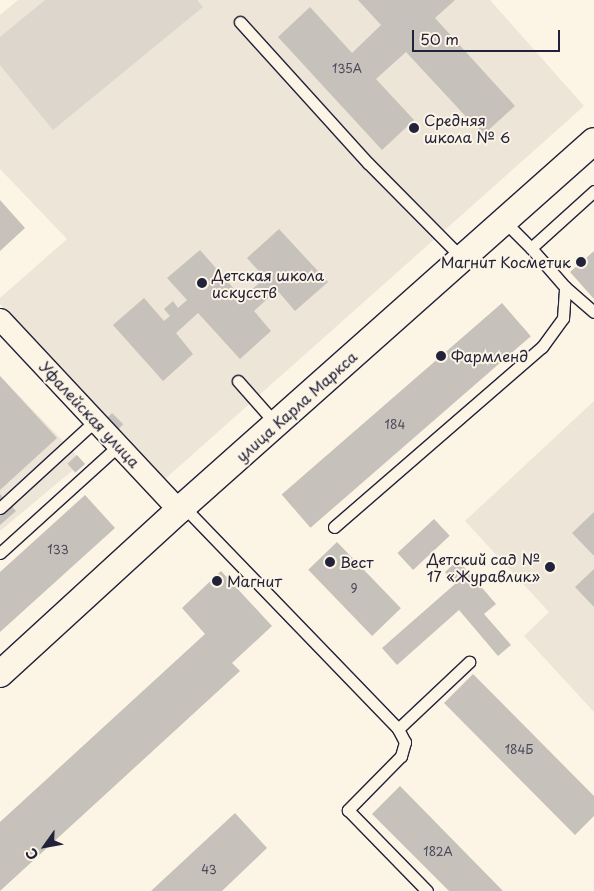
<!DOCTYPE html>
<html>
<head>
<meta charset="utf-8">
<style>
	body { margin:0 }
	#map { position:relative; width:594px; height:891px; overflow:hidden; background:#fcf5e5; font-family:"Playpen Sans",sans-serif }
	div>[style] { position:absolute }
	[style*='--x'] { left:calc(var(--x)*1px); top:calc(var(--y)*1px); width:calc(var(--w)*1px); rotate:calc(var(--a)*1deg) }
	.built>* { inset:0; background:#ece5d8 }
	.green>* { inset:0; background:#dcd6cc }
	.building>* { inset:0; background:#c6c1bb; transform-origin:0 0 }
	.roads { filter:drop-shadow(1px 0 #22223b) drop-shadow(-1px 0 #22223b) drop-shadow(0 1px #22223b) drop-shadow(0 -1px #22223b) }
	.service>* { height:11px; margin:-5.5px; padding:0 5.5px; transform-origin:5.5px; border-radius:5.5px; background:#fcf5e5 }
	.minor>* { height:21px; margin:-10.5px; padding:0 10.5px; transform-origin:10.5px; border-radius:10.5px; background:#fcf5e5 }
	.tertiary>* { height:26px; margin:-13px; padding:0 13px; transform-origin:13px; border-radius:13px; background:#fcf5e5 }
	.dots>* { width:14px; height:14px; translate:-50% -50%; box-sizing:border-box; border:2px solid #fcf5e5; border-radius:50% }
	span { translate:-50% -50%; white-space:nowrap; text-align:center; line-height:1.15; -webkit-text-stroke:4px #fcf5e5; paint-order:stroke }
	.number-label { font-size:12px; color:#4b4a5b }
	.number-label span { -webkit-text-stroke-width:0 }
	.poi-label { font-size:15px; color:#22223b }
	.left { translate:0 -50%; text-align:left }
	.right { translate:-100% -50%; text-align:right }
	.street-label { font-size:15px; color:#22223b }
	.north { position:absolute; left:20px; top:821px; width:50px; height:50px; -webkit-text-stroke:4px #fcf5e5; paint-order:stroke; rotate:238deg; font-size:14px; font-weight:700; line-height:20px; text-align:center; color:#22223b }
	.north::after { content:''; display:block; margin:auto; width:18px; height:22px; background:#22223b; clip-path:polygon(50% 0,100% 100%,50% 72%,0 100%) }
	.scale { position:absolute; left:412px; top:30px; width:148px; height:22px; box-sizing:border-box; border:2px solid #22223b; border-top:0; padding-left:6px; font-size:15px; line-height:18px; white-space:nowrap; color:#22223b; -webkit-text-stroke:4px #fcf5e5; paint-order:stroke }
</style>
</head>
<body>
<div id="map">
	<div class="built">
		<div style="clip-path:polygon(18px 0,490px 0,584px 106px,165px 479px,0 304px,0 298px,67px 239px,0 169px,0 15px)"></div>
		<div style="clip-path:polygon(0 376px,85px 464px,75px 473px,73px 470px,0 531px)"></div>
		<div style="clip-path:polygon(594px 401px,594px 712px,524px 636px,549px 612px,465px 521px)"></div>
	</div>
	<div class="green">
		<div style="clip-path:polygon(45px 0,197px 0,203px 7px,53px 130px,0 65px,0 37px)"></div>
	</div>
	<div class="building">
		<div style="clip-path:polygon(358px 0,455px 0,435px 18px,515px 106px,483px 135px,406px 52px,376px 79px,414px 120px,382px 150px,278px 37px,310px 7px,352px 53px,381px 25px)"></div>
		<div style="clip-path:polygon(0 200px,25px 228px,0 251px)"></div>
		<div style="clip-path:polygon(279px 229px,328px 282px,295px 311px,277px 290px,254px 311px,271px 331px,240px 359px,198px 313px,176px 333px,193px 354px,163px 381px,113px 325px,144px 298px,164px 321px,170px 316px,164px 309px,173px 301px,178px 308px,187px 300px,167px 278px,200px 250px,242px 298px,265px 278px,247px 258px)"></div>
		<div style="clip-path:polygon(594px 251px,594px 299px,570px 272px)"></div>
		<div style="left:502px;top:303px;width:44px;height:292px;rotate:49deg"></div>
		<div style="clip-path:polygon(0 376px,57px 438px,0 490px)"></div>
		<div style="left:112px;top:413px;width:16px;height:7px;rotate:45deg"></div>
		<div style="left:77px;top:455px;width:12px;height:13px;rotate:48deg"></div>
		<div style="clip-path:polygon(0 494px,16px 511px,0 525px)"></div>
		<div style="clip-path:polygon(85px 495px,115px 528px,0 632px,0 572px)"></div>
		<div style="clip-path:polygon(594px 512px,594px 556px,572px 533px)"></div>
		<div style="left:434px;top:519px;width:23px;height:50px;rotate:47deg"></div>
		<div style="left:337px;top:542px;width:92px;height:40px;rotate:46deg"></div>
		<div style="clip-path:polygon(458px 560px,496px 604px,484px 614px,511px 645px,498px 656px,459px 610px,397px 665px,382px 648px,455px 584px,445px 572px)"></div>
		<div style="clip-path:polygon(594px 569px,594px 607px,575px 587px)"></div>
		<div style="clip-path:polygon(221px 571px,272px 626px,232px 663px,240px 671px,0 891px,0 822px,205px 634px,182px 608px)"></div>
		<div style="clip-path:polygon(473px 674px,594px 796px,594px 816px,575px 835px,444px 703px)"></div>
		<div style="clip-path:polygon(400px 786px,503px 891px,449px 891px,372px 814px)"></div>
		<div style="clip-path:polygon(235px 813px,267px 848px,222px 891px,151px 891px)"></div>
	</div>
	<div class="roads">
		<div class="service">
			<div style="--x:240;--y:22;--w:190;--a:47.8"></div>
			<div style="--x:368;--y:163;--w:134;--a:45.3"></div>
			<div style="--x:504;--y:221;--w:38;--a:45"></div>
			<div style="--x:531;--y:248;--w:85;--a:-42.1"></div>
			<div style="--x:531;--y:248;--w:52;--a:48.9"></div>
			<div style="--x:565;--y:287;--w:38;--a:41"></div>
			<div style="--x:238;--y:381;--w:57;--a:48.5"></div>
			<div style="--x:183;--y:506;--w:310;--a:46"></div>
			<div style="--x:398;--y:729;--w:98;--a:-43.3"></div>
			<div style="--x:0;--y:508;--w:130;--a:-42.5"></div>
			<div style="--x:334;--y:527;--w:275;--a:-40.9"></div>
			<div style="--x:542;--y:347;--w:36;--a:-54"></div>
			<div style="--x:563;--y:318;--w:31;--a:-86"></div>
			<div style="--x:0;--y:553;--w:161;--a:-42.2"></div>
			<div style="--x:398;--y:729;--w:15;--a:62"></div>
			<div style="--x:405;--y:742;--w:15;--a:106"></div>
			<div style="--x:401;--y:756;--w:76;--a:134.5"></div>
			<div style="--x:348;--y:810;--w:113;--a:45.7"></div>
		</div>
		<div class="minor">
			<div style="--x:0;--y:319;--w:262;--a:46.9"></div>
		</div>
		<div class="tertiary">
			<div style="--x:0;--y:674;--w:243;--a:-42.5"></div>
			<div style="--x:179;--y:510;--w:555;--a:-41.64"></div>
		</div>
	</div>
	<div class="dots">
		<div style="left:414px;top:128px;background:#22223b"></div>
		<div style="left:581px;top:262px;background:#22223b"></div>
		<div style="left:202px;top:283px;background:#22223b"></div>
		<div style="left:441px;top:356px;background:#22223b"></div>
		<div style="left:330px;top:562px;background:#22223b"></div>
		<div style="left:550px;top:567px;background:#22223b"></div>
		<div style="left:217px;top:581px;background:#22223b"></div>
	</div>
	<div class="number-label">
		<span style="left:347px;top:69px">135А</span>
		<span style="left:395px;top:425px">184</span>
		<span style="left:58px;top:550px">133</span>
		<span style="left:354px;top:589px">9</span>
		<span style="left:519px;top:750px">184Б</span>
		<span style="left:438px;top:852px">182А</span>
		<span style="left:209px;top:870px">43</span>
	</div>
	<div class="poi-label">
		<span class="left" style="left:424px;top:128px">Средняя<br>школа № 6</span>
		<span class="right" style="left:571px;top:262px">Магнит Косметик</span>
		<span class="left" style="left:212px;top:283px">Детская школа<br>искусств</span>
		<span class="left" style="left:451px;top:356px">Фармленд</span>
		<span class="right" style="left:540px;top:567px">Детский сад №<br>17 «Журавлик»</span>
		<span class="left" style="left:340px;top:562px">Вест</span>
		<span class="left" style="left:227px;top:581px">Магнит</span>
	</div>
	<div class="street-label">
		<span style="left:296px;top:406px;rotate:-42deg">улица Карла Маркса</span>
		<span style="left:90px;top:414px;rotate:47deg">Уфалейская улица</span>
	</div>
	<div class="north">С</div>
	<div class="scale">50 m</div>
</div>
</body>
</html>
